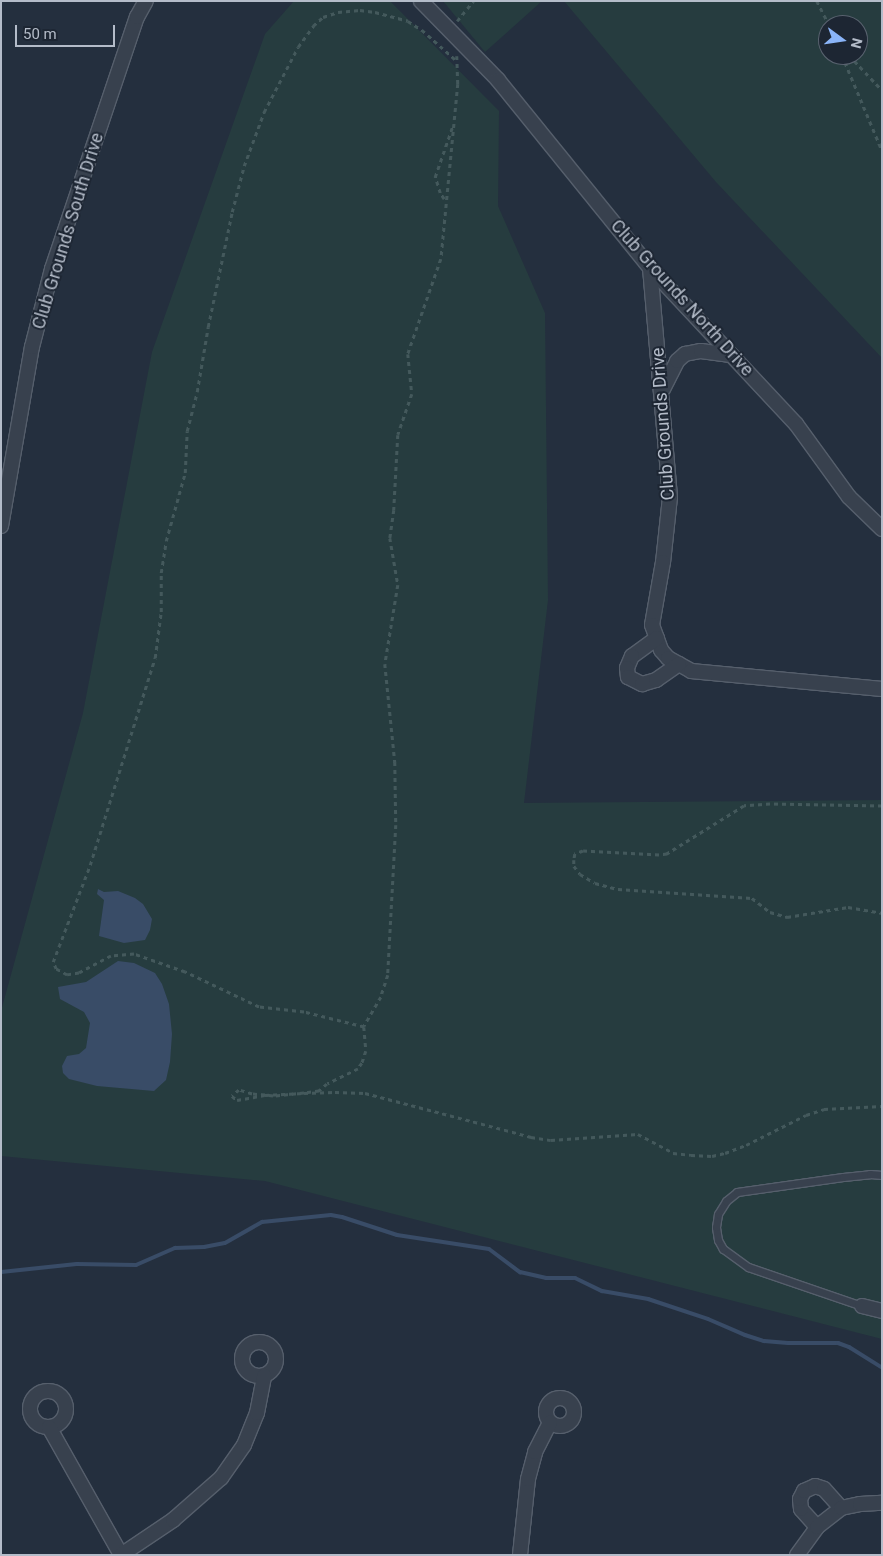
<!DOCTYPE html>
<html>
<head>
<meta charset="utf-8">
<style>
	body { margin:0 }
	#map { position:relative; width:883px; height:1556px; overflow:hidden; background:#242f3e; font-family:Roboto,sans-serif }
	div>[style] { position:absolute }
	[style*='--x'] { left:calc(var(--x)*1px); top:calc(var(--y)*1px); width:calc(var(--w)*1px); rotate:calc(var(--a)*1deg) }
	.green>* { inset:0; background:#263c3f }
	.water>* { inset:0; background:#394c67 }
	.stream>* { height:4px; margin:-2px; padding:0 2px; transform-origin:2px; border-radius:2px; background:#394c67 }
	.path>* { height:2.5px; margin-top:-1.25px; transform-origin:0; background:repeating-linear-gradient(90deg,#44595c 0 4px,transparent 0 8px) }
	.roads { filter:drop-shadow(1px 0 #565f6c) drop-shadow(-1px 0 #565f6c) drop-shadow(0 1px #565f6c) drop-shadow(0 -1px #565f6c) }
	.service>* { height:7px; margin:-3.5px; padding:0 3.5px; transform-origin:3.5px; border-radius:3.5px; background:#38414e }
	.minor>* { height:14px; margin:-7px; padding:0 7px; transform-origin:7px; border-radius:7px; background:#38414e }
	.minor>.ring { margin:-7px; padding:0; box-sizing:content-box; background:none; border:14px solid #38414e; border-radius:50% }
	span { translate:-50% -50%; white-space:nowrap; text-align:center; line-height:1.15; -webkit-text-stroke:4px #1d2633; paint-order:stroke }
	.street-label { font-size:18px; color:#b4bcc9 }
	.frame { position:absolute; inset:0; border:2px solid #b4bcc9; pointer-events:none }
	.north { position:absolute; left:818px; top:15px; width:50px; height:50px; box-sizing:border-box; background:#1d2633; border:1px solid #59626f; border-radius:50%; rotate:104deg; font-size:14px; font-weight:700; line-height:20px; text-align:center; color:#b4bcc9 }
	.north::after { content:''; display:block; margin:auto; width:18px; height:22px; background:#8ab4f8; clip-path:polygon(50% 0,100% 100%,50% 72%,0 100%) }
	.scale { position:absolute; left:15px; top:25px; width:100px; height:22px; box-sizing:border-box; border:2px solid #b4bcc9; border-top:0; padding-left:6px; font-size:15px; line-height:18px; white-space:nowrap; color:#b4bcc9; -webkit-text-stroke:4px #1d2633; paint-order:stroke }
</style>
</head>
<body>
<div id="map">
	<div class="green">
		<div style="clip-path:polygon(294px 1px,390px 1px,499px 111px,498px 206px,545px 313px,548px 600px,524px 803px,882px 800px,882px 1339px,265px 1181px,1px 1156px,1px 1011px,83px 713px,152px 352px,265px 34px)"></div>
		<div style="clip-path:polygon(443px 1px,542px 1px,485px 52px)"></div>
		<div style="clip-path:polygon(evenodd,564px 1px,882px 1px,882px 358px,716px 182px,564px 1px,828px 25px,858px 25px,858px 55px,828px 55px,828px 25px)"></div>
	</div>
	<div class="water">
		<div style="clip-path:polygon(98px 889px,104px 892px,118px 891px,135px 898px,143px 904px,152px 919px,150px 930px,145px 940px,124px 943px,99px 936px,104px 900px,97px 894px)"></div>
		<div style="clip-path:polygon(118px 961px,134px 963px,155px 973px,162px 984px,169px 1004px,172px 1034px,170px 1062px,166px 1080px,154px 1091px,97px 1086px,69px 1079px,63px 1073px,62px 1066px,67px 1056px,79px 1054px,86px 1048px,90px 1023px,84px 1012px,60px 999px,58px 987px,86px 982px)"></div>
	</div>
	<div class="stream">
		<div style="--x:1;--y:1272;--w:76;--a:-6"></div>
		<div style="--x:77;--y:1264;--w:59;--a:1"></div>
		<div style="--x:136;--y:1265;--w:43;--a:-23.6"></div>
		<div style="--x:175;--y:1248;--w:29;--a:-2"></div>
		<div style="--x:204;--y:1247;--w:21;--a:-11"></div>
		<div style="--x:225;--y:1243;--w:43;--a:-29.6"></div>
		<div style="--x:262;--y:1222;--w:69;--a:-5.8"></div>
		<div style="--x:331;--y:1215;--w:11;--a:10"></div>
		<div style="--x:342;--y:1217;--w:58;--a:18.1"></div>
		<div style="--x:397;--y:1235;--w:93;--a:8.7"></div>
		<div style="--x:489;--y:1249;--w:39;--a:37"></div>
		<div style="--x:520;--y:1272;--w:27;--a:13"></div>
		<div style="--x:546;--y:1278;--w:29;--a:0"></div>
		<div style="--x:575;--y:1278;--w:30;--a:26"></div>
		<div style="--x:602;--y:1291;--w:47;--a:9.9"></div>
		<div style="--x:648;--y:1299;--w:63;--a:18.4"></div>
		<div style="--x:708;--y:1319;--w:40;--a:23.4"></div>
		<div style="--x:745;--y:1335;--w:20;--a:18"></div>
		<div style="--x:764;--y:1341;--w:24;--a:5"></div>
		<div style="--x:788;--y:1343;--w:50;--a:0"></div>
		<div style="--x:838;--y:1343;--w:12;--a:20"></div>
		<div style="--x:849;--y:1347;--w:39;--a:32"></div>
	</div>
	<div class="path">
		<div style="--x:817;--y:1;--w:27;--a:63"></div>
		<div style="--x:457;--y:21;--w:26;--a:-51"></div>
		<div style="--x:842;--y:55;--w:103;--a:67.2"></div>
		<div style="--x:849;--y:55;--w:48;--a:46.7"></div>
		<div style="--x:457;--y:56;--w:28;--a:88"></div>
		<div style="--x:458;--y:84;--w:176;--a:95.5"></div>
		<div style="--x:441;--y:259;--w:101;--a:109.2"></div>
		<div style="--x:408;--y:354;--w:40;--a:84.3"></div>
		<div style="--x:412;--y:394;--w:43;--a:108.9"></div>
		<div style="--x:398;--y:435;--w:75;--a:93.1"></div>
		<div style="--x:394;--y:510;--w:28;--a:98"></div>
		<div style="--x:390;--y:538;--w:48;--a:80.3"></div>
		<div style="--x:398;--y:585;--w:80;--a:99.3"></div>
		<div style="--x:385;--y:664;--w:99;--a:84.2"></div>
		<div style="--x:395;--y:762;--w:63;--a:89.1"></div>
		<div style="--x:396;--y:825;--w:150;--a:93.1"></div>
		<div style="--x:388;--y:975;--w:23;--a:108"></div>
		<div style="--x:381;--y:997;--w:34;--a:120"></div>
		<div style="--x:364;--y:1027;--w:24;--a:85"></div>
		<div style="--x:366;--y:1051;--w:13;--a:108"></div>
		<div style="--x:362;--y:1063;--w:7;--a:124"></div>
		<div style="--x:358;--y:1069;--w:34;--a:154"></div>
		<div style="--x:327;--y:1084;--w:11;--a:139"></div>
		<div style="--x:319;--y:1091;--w:15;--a:172"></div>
		<div style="--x:304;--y:1093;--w:31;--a:174"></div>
		<div style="--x:273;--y:1096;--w:8;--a:-173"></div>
		<div style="--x:265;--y:1095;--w:13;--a:-176"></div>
		<div style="--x:252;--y:1094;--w:14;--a:-163"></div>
		<div style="--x:239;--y:1090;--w:9;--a:139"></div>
		<div style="--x:232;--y:1096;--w:6;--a:39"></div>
		<div style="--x:237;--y:1100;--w:28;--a:-10"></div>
		<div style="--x:265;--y:1095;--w:39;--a:-3"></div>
		<div style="--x:304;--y:1093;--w:31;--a:-2"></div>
		<div style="--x:335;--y:1092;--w:30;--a:2"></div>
		<div style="--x:365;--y:1093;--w:172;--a:14.8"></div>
		<div style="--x:531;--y:1137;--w:20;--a:9"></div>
		<div style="--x:551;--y:1140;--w:87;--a:-3.9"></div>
		<div style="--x:638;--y:1134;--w:40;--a:28"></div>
		<div style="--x:673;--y:1153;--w:18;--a:6"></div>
		<div style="--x:691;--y:1155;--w:21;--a:3"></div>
		<div style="--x:712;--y:1156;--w:13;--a:-13"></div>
		<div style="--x:725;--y:1153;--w:22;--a:-21"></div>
		<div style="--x:746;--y:1145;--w:67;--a:-26.6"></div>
		<div style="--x:806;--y:1115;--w:19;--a:-18"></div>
		<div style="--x:824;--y:1109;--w:58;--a:-3"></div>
		<div style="--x:444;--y:199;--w:7;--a:-124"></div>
		<div style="--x:440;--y:193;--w:17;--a:-107"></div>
		<div style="--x:435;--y:177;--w:55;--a:-70.9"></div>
		<div style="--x:882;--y:806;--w:112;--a:-179"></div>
		<div style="--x:770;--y:804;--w:26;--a:176"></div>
		<div style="--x:744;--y:806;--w:91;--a:148.1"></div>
		<div style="--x:667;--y:854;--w:8;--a:173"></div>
		<div style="--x:659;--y:855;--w:76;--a:-177"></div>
		<div style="--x:583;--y:851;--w:9;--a:159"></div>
		<div style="--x:575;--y:854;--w:6;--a:99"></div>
		<div style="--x:574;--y:860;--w:6;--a:90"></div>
		<div style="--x:574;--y:866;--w:10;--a:53"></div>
		<div style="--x:580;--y:874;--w:17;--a:31"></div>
		<div style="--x:595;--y:883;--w:24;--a:15"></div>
		<div style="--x:618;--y:889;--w:134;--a:3.8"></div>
		<div style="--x:752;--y:898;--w:23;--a:38"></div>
		<div style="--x:770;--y:912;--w:18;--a:16"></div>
		<div style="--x:787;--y:917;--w:62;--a:-9.3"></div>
		<div style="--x:848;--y:907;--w:35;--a:10"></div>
		<div style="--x:364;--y:1027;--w:62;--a:-166"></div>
		<div style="--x:304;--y:1012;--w:45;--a:-173.7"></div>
		<div style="--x:259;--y:1007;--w:82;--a:-154.7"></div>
		<div style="--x:185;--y:972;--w:54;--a:-160.6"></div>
		<div style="--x:134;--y:954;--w:23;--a:175"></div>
		<div style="--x:111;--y:956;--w:36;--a:152"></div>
		<div style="--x:79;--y:973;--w:12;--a:171"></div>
		<div style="--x:67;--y:975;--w:13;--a:-151"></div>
		<div style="--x:56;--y:969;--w:8;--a:-113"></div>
		<div style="--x:53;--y:962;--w:104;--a:-69.1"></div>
		<div style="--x:90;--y:865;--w:217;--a:-72.6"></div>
		<div style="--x:155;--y:658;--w:46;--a:-82.6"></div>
		<div style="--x:161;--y:612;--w:39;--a:-90"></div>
		<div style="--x:161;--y:573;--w:32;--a:-81"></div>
		<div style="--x:166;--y:541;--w:71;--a:-74.4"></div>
		<div style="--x:185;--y:473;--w:42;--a:-87.3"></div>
		<div style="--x:187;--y:431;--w:40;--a:-75.6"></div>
		<div style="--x:197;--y:392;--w:66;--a:-80.4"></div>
		<div style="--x:208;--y:327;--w:117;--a:-78.2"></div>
		<div style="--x:232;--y:212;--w:48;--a:-75.4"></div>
		<div style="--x:244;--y:166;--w:58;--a:-69.7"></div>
		<div style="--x:264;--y:112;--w:73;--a:-62.4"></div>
		<div style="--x:298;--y:47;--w:26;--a:-54"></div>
		<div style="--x:313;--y:26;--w:13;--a:-42"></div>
		<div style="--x:323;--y:17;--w:16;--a:-18"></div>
		<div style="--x:338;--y:12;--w:22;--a:-5"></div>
		<div style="--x:360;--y:10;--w:15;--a:8"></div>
		<div style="--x:375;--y:12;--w:34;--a:15"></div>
		<div style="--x:408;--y:21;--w:17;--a:33"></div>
		<div style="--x:422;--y:30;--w:47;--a:41.5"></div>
	</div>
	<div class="roads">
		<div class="service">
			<div style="--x:862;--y:1306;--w:120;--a:-161.1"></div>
			<div style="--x:748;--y:1267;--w:31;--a:-144"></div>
			<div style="--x:723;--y:1249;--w:10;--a:-119"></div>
			<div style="--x:718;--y:1240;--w:13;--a:-99"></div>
			<div style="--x:716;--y:1227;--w:13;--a:-81"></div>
			<div style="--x:718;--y:1214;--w:15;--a:-58"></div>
			<div style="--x:726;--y:1201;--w:14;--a:-39"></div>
			<div style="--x:737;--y:1192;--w:107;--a:-8.1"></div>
			<div style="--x:843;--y:1177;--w:27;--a:-6"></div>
			<div style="--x:870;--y:1174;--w:12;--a:5"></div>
		</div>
		<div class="minor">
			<div style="--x:421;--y:1;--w:110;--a:45.7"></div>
			<div style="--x:498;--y:80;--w:242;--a:51"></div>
			<div style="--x:650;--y:268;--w:214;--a:46.9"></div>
			<div style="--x:796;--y:424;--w:90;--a:54"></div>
			<div style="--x:849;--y:497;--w:46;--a:44.1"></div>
			<div style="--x:650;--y:268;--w:230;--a:85"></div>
			<div style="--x:670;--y:497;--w:65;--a:96.1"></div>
			<div style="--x:663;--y:562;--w:64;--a:99.9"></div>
			<div style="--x:652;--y:625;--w:27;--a:70"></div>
			<div style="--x:661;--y:650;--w:11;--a:49"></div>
			<div style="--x:668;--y:658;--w:26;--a:29"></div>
			<div style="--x:691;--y:671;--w:192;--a:5.4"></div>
			<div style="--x:663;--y:389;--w:31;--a:-63"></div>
			<div style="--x:677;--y:361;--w:11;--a:-41"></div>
			<div style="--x:685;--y:354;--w:16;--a:-11"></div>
			<div style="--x:701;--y:351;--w:30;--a:8"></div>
			<div style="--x:1;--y:526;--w:182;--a:-80.2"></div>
			<div style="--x:32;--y:347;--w:81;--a:-75.6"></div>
			<div style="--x:52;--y:269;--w:266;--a:-71.4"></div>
			<div style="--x:137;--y:17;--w:18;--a:-61"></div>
			<div style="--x:657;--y:638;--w:31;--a:144"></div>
			<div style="--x:632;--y:656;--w:13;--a:113"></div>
			<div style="--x:627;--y:668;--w:9;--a:84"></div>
			<div style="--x:628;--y:677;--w:16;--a:27"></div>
			<div style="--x:642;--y:684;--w:15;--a:-16"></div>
			<div style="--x:656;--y:680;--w:28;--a:-35"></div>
			<div style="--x:862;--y:1306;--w:21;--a:14"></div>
			<div class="ring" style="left:242px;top:1342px;width:20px;height:20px"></div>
			<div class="ring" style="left:30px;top:1391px;width:22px;height:22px"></div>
			<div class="ring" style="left:546px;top:1398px;width:14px;height:14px"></div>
			<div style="--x:49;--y:1427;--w:147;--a:60.6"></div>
			<div style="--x:817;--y:1527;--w:24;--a:-132"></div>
			<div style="--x:801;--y:1509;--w:10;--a:-96"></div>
			<div style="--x:800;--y:1499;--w:9;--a:-63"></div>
			<div style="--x:804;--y:1491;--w:12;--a:-24"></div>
			<div style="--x:815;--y:1486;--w:9;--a:18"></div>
			<div style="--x:824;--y:1489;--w:25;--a:48"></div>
			<div style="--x:121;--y:1555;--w:63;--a:-33.9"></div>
			<div style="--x:173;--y:1520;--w:64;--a:-41.2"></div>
			<div style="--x:221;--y:1478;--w:40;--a:-55.1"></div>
			<div style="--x:244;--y:1445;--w:35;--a:-68"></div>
			<div style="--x:257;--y:1413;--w:38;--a:-79"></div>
			<div style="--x:520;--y:1555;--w:76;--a:-84"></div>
			<div style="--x:528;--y:1479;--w:28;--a:-75"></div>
			<div style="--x:535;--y:1452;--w:33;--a:-63"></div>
			<div style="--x:797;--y:1555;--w:34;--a:-54"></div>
			<div style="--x:817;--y:1527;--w:31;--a:-38"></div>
			<div style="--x:841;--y:1508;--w:19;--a:-12"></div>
			<div style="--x:860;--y:1504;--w:22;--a:-3"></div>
		</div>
	</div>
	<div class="street-label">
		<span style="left:68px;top:231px;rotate:-73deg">Club Grounds South Drive</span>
		<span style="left:682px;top:298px;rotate:48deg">Club Grounds North Drive</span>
		<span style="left:663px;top:424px;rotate:-94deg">Club Grounds Drive</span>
	</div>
	<div class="frame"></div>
	<div class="north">N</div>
	<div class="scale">50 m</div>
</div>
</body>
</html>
